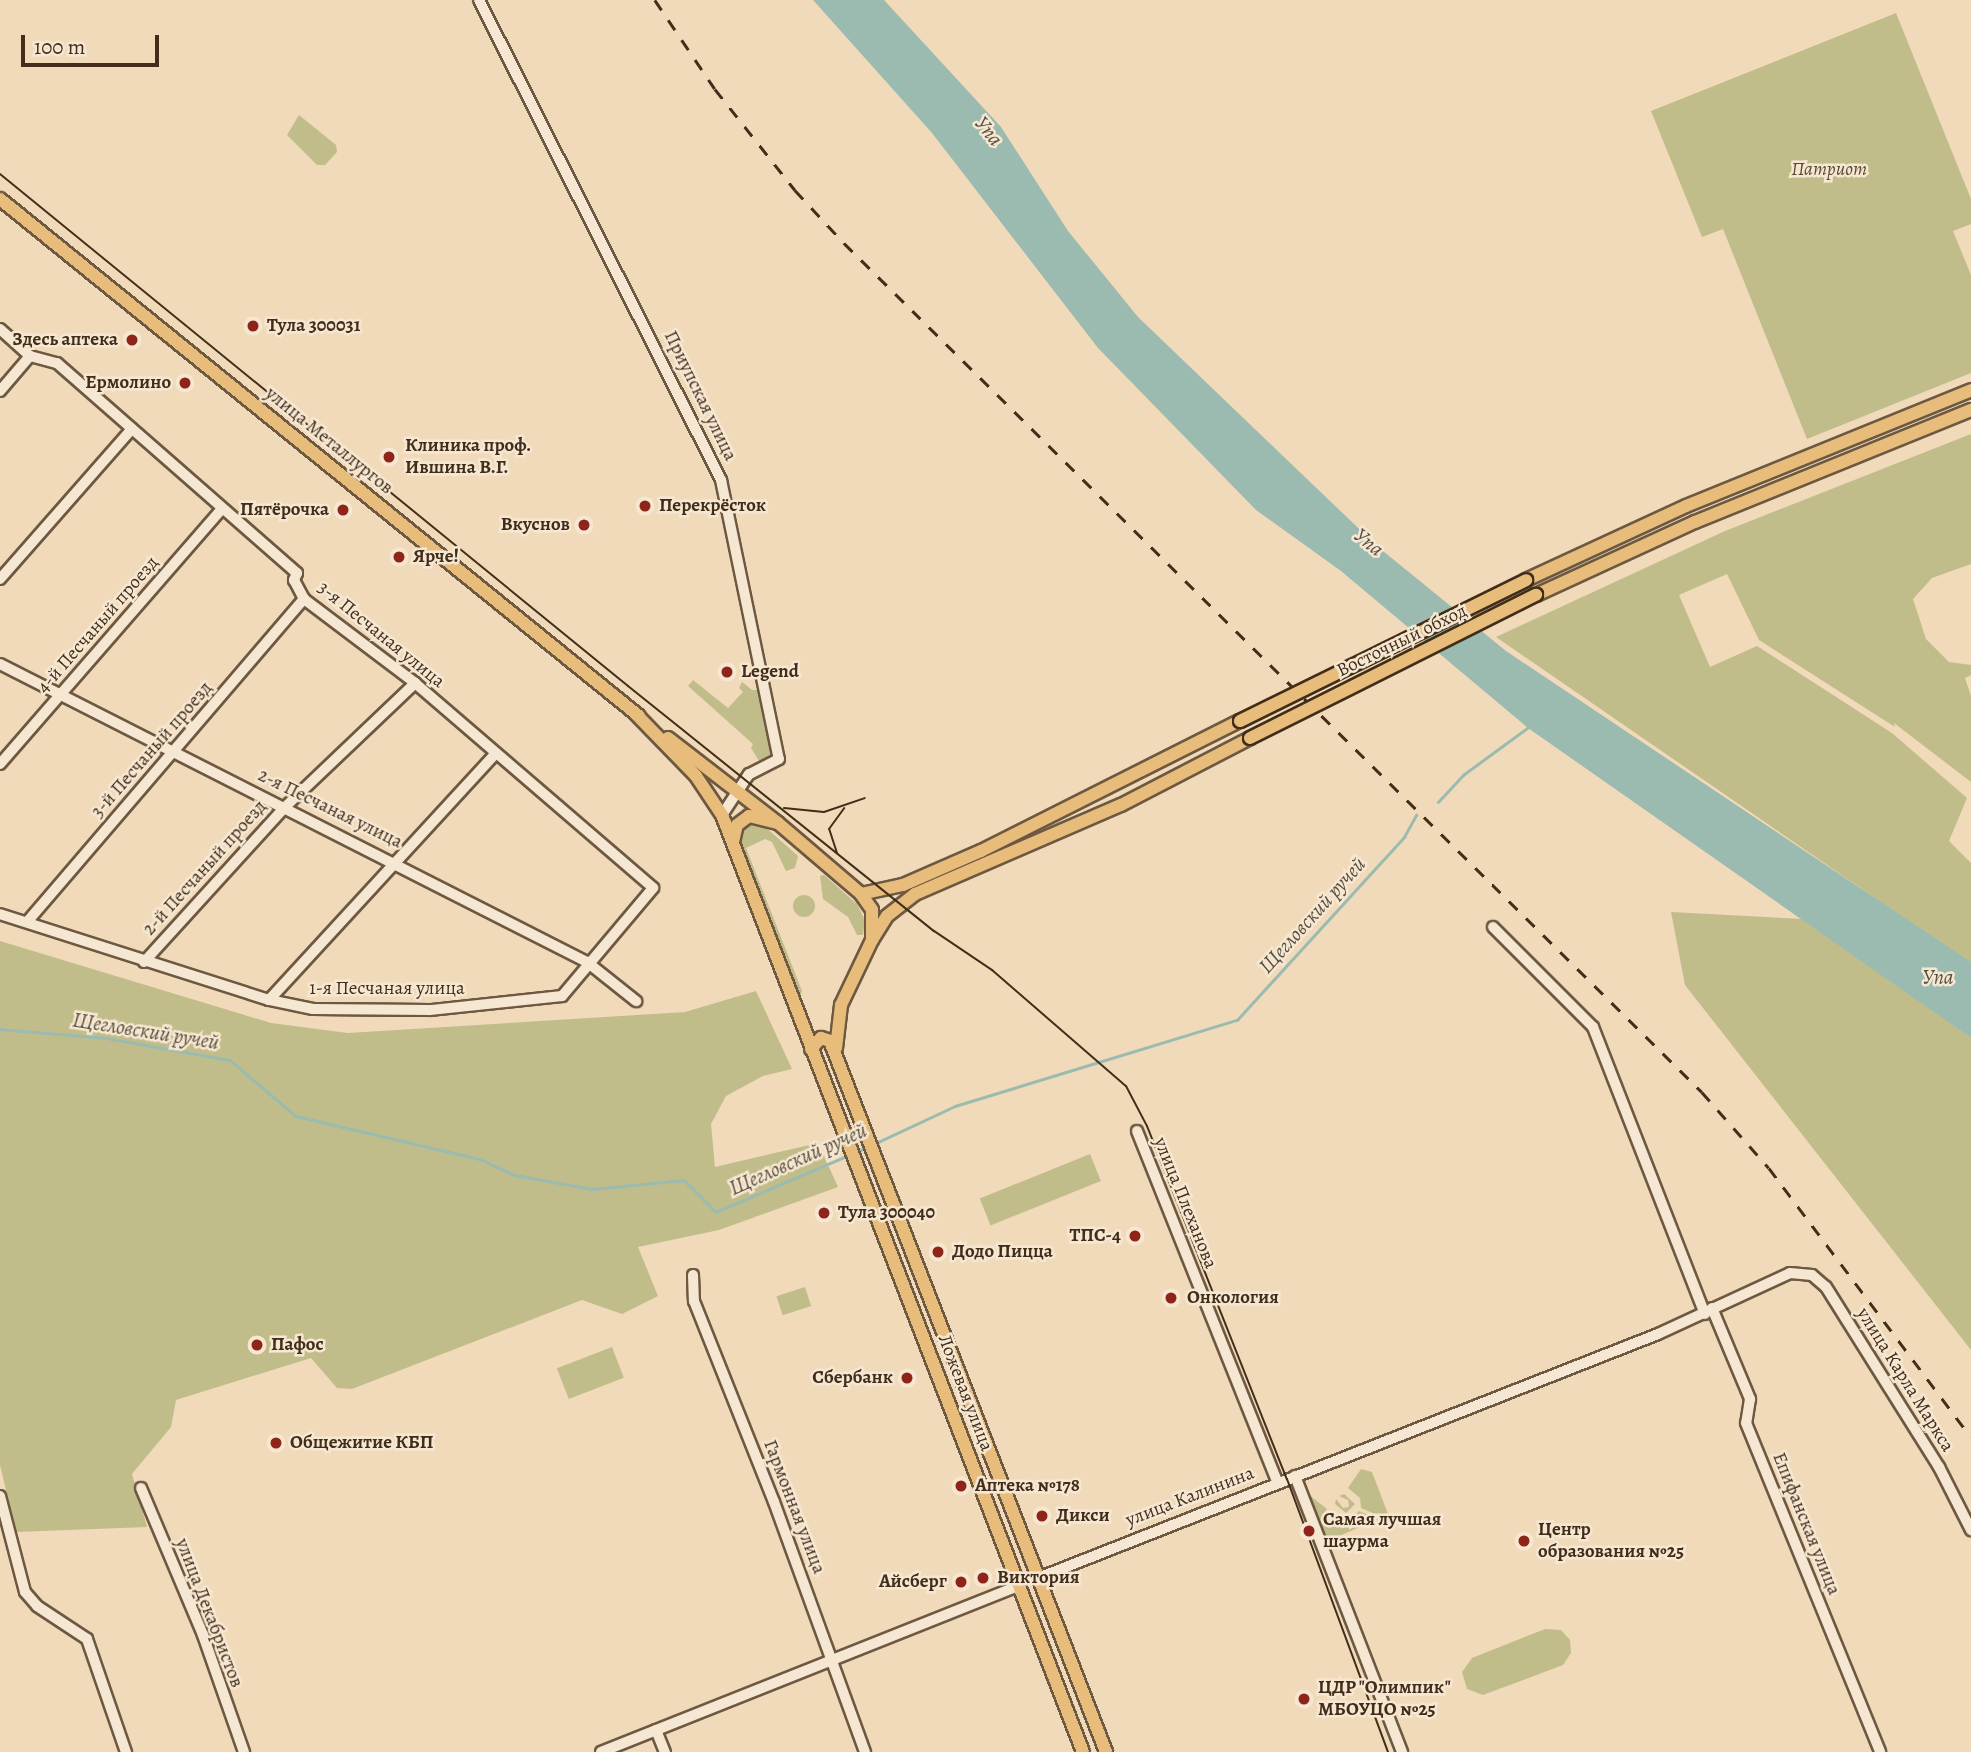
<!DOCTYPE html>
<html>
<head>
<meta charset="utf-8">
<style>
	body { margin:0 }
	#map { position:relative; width:1971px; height:1752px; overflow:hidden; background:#f1dab9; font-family:Alegreya,serif }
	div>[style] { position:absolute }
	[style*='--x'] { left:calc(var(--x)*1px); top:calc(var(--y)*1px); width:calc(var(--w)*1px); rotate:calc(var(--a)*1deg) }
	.green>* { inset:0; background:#c1bd8b; transform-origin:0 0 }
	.round { border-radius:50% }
	.water>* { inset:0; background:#9bbbb0 }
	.stream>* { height:2.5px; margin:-1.25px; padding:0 1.25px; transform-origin:1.25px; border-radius:1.25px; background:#9bbbb0 }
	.roads { filter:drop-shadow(2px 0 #6d5841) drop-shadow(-2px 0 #6d5841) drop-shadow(0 2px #6d5841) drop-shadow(0 -2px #6d5841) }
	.minor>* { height:10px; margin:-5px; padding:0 5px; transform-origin:5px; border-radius:5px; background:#f6e7d2 }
	.major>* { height:12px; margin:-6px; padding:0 6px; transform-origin:6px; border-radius:6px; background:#e8bd7c }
	.tram>* { height:2px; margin:-1px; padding:0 1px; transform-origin:1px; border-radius:1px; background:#412d19 }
	.rail>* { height:2.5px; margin-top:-1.25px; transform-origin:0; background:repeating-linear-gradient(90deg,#412d19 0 12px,transparent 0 24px) }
	.bridges { filter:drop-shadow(2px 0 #412d19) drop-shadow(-2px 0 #412d19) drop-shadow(0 2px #412d19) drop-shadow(0 -2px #412d19) }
	.major-bridge>* { height:12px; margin:-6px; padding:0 6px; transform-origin:6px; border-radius:6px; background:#e8bd7c }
	.dots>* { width:19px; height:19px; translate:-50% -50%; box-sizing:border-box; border:4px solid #f6e7d2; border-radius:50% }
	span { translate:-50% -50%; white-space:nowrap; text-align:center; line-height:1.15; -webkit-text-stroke:5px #f6e7d2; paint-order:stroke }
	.park-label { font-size:19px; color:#5b4a30; font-style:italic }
	.poi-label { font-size:19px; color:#412d19; font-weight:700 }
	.left { translate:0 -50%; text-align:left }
	.right { translate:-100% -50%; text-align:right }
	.street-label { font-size:19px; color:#412d19 }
	.water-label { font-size:21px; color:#58503f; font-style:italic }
	.scale { position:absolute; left:21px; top:35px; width:138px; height:32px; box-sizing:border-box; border:4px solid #412d19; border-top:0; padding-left:9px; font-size:21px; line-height:24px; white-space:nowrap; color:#412d19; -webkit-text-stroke:5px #f6e7d2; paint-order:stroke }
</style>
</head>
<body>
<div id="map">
	<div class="green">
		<div style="clip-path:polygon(1896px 13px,1971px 199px,1971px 224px,1953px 231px,1971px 275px,1971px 373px,1807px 439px,1723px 229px,1702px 237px,1651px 111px)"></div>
		<div style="clip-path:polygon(299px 115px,336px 145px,337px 152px,325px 165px,317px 165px,287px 135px)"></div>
		<div style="clip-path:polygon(1971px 434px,1971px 564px,1932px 578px,1913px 599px,1926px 639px,1949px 662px,1971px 665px,1971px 675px,1965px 678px,1971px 696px,1971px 782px,1894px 723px,1895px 727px,1759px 640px,1727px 574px,1679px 595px,1710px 667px,1757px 646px,1892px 733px,1967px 798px,1949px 841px,1971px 863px,1971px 964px,1496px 637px,1725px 531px)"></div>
		<div style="clip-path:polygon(693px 680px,728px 708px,743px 692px,739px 688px,742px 682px,752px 690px,761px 690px,772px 754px,769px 758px,759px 761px,751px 748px,753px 744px,688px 686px)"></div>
		<div style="clip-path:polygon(748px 823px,762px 824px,798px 856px,795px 868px,786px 871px,772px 842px,765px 839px,746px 848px,802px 991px,800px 998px,737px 840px)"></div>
		<div style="clip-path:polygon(824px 875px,857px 904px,865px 920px,863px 935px,857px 935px,848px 917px,823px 899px,820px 876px)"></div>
		<div class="round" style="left:793px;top:895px;width:22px;height:22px"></div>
		<div style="clip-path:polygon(1671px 912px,1804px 919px,1971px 1038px,1971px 1350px,1685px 985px)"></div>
		<div style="clip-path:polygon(0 941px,271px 1023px,348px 1033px,685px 1012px,756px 991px,792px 1069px,763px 1076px,726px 1096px,711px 1124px,715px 1167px,818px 1143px,838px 1187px,719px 1230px,638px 1247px,658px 1296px,622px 1314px,582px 1300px,352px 1389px,337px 1388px,311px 1358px,176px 1400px,171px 1427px,132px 1474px,147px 1527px,16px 1532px,0 1465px)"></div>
		<div style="left:1090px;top:1154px;width:29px;height:119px;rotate:68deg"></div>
		<div style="left:805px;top:1287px;width:20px;height:30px;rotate:72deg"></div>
		<div style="left:612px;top:1347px;width:33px;height:59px;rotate:69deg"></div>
		<div style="clip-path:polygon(1361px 1469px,1372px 1472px,1388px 1514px,1382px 1517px,1361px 1508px,1360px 1498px,1348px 1488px)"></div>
		<div style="clip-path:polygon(1308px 1494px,1327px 1509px,1317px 1525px)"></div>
		<div style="clip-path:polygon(1344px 1494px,1355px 1504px,1346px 1513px,1335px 1504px,1336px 1499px,1343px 1508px,1349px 1507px,1348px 1500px,1339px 1496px)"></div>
		<div style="clip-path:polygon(1330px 1511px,1340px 1519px,1351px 1519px,1359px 1511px,1378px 1519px,1330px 1540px,1319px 1528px)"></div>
		<div style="clip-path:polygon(1545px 1629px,1561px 1630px,1570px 1640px,1571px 1653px,1563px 1665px,1483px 1695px,1467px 1689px,1462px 1672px,1472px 1658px)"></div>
	</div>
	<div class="water">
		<div style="clip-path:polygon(813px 0,884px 0,1001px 127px,1068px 231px,1138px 317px,1378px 547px,1506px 651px,1971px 962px,1971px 1038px,1528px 728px,1341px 571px,1256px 510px,1098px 348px,932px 133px)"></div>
	</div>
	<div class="stream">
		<div style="--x:1438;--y:802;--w:37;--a:-47"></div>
		<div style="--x:1463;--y:775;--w:83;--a:-36.2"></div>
		<div style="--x:0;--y:1029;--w:106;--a:4.9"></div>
		<div style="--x:106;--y:1038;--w:126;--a:10.1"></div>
		<div style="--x:230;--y:1060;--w:87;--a:40.3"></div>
		<div style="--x:296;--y:1116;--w:189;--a:13.2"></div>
		<div style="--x:480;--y:1159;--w:38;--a:25"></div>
		<div style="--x:515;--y:1175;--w:78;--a:10.3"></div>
		<div style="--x:592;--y:1189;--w:92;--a:-5.6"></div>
		<div style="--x:684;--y:1180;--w:45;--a:45"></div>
		<div style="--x:716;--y:1212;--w:145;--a:-23.2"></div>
		<div style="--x:874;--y:1144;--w:89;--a:-25.1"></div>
		<div style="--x:955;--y:1106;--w:295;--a:-17"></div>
		<div style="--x:1237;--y:1020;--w:248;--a:-47.6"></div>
		<div style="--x:1404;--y:837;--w:25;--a:-61"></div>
		<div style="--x:855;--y:1153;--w:15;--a:-28"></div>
	</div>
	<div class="roads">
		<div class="minor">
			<div style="--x:479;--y:0;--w:538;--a:63.24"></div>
			<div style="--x:721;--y:480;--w:285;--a:78.3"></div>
			<div style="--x:779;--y:759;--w:34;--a:153"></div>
			<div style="--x:749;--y:774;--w:49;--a:123.4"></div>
			<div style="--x:0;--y:329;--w:40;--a:42"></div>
			<div style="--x:30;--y:356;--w:28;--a:15"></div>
			<div style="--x:57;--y:363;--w:319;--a:41.2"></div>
			<div style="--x:297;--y:573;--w:8;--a:113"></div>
			<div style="--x:294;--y:580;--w:21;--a:62"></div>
			<div style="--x:304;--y:599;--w:139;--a:37.1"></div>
			<div style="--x:415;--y:683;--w:314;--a:40.7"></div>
			<div style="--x:653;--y:888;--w:141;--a:130.1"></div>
			<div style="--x:562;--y:996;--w:133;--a:173.9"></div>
			<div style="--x:430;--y:1010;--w:117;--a:-179.5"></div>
			<div style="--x:313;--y:1009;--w:45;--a:-168.4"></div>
			<div style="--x:269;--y:1000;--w:282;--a:-162.3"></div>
			<div style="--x:0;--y:391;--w:46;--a:-49.4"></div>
			<div style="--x:0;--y:579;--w:200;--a:-48.7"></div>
			<div style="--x:0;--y:664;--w:658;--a:26.92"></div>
			<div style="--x:587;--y:962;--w:63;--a:38.5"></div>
			<div style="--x:0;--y:764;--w:338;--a:-49"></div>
			<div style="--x:27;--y:922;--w:426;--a:-49.4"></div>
			<div style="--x:1493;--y:927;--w:141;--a:45"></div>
			<div style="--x:1593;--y:1027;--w:308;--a:68.7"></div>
			<div style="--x:144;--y:962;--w:210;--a:-47.7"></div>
			<div style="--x:285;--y:807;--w:180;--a:-43.6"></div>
			<div style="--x:269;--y:1000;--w:335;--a:-47.4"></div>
			<div style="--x:1137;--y:1131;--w:379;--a:68.2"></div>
			<div style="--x:693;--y:1275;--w:26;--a:88"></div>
			<div style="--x:694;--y:1301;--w:216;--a:68.3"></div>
			<div style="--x:774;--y:1502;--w:266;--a:70"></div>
			<div style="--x:1712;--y:1308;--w:99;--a:67.3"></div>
			<div style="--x:1750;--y:1399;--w:24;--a:99"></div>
			<div style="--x:1746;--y:1423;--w:355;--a:67.8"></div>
			<div style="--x:1295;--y:1476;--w:296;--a:68.8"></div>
			<div style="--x:141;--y:1488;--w:160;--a:67.1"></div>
			<div style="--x:203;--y:1635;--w:124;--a:70.7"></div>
			<div style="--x:0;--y:1496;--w:99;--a:75.4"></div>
			<div style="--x:25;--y:1592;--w:18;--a:49"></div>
			<div style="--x:37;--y:1606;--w:60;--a:33.4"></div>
			<div style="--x:87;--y:1639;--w:120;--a:71"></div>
			<div style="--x:1038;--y:1578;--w:666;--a:-21.48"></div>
			<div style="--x:1658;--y:1334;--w:145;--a:-24.8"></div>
			<div style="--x:1790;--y:1273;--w:22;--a:5"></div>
			<div style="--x:1812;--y:1275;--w:18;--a:41"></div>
			<div style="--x:1826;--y:1287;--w:213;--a:57.9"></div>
			<div style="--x:1939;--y:1467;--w:71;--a:63.1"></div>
			<div style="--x:656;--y:1730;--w:24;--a:68"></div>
			<div style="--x:601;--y:1752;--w:450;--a:-21.7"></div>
		</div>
		<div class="major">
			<div style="--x:0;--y:199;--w:822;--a:38.98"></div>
			<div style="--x:1526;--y:580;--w:176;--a:-24.8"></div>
			<div style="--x:1686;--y:506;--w:308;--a:-22.1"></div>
			<div style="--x:1536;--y:595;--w:175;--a:-24.7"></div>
			<div style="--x:1695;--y:522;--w:298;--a:-22.1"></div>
			<div style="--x:634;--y:712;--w:89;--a:45.9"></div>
			<div style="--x:696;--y:776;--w:47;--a:56.3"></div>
			<div style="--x:722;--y:815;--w:1004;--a:68.93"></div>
			<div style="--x:668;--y:738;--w:139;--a:37.7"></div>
			<div style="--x:733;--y:842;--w:17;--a:-77"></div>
			<div style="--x:737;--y:825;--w:15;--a:-37"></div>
			<div style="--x:749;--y:816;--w:30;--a:14"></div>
			<div style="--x:778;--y:823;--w:109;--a:40.5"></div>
			<div style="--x:861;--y:894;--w:19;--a:55"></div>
			<div style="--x:872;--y:910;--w:30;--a:90"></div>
			<div style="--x:872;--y:940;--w:72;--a:115.5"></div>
			<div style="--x:841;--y:1005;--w:43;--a:96.6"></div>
			<div style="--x:861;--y:894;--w:43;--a:-12.1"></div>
			<div style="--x:903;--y:885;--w:85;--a:-23.6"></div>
			<div style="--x:981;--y:851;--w:290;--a:-26.7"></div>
			<div style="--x:872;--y:940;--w:28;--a:-58"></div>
			<div style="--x:887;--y:916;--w:36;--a:-38"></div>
			<div style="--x:915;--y:894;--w:224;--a:-23.4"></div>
			<div style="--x:1121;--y:805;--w:145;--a:-27.4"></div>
			<div style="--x:811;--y:1049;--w:15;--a:-48"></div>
			<div style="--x:821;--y:1038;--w:9;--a:18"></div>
			<div style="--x:830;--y:1041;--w:763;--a:68.78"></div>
		</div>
	</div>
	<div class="tram">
		<div style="--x:0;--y:174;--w:810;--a:39.19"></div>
		<div style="--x:628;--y:686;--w:392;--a:38.7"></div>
		<div style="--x:934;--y:931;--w:70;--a:33.9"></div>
		<div style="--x:992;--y:970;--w:177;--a:40.9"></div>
		<div style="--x:1126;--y:1086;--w:45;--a:62.3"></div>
		<div style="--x:1147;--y:1126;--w:380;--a:68.4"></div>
		<div style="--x:1287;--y:1479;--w:291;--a:69.7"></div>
		<div style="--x:784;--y:808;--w:40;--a:5.7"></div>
		<div style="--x:824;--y:812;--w:43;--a:-18.9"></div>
		<div style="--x:837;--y:853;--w:25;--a:-108"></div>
		<div style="--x:829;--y:829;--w:26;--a:-54"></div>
	</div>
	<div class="rail">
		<div style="--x:655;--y:0;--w:107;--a:56"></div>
		<div style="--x:715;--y:89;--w:129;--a:51.6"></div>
		<div style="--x:795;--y:190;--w:72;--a:47.2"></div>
		<div style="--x:844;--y:243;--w:1207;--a:44.7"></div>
		<div style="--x:1702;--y:1092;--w:101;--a:48.6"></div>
		<div style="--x:1769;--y:1168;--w:336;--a:53.1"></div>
	</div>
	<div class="bridges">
		<div class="major-bridge">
			<div style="--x:1240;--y:721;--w:319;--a:-26.2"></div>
			<div style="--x:1250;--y:738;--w:320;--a:-26.6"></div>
		</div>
	</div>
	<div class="dots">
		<div style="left:253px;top:326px;background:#8f2418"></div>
		<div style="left:132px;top:340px;background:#8f2418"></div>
		<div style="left:185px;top:383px;background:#8f2418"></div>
		<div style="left:389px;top:457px;background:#8f2418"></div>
		<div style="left:645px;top:506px;background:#8f2418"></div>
		<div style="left:343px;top:510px;background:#8f2418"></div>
		<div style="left:584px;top:525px;background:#8f2418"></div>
		<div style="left:399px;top:557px;background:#8f2418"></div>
		<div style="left:727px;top:672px;background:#8f2418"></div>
		<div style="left:824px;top:1213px;background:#8f2418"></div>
		<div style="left:1135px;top:1236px;background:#8f2418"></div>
		<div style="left:938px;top:1252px;background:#8f2418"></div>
		<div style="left:1171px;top:1298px;background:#8f2418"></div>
		<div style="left:257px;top:1345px;background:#8f2418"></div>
		<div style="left:907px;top:1378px;background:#8f2418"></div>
		<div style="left:276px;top:1443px;background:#8f2418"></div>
		<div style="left:961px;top:1486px;background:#8f2418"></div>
		<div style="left:1042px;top:1516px;background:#8f2418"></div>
		<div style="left:1309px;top:1531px;background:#8f2418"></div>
		<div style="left:1524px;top:1541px;background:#8f2418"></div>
		<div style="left:983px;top:1578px;background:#8f2418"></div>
		<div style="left:961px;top:1582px;background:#8f2418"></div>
		<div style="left:1304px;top:1699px;background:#8f2418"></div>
	</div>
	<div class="park-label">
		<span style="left:1829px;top:170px">Патриот</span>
	</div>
	<div class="poi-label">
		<span class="left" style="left:267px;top:326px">Тула 300031</span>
		<span class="right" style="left:118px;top:340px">Здесь аптека</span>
		<span class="right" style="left:171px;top:383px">Ермолино</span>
		<span class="left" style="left:405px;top:457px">Клиника проф.<br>Ившина В.Г.</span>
		<span class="left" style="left:659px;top:506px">Перекрёсток</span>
		<span class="right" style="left:329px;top:510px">Пятёрочка</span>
		<span class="right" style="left:570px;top:525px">Вкуснов</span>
		<span class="left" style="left:413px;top:557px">Ярче!</span>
		<span class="left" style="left:741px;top:672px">Legend</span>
		<span class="left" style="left:838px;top:1213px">Тула 300040</span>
		<span class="right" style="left:1121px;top:1236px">ТПС-4</span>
		<span class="left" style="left:952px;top:1252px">Додо Пицца</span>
		<span class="left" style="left:1187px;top:1298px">Онкология</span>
		<span class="left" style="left:271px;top:1345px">Пафос</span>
		<span class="right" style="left:893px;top:1378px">Сбербанк</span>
		<span class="left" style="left:290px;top:1443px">Общежитие КБП</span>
		<span class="left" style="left:975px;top:1486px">Аптека №178</span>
		<span class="left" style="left:1056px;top:1516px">Дикси</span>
		<span class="left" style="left:1323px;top:1531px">Самая лучшая<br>шаурма</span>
		<span class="left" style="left:1538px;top:1541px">Центр<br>образования №25</span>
		<span class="left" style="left:997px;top:1578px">Виктория</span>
		<span class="right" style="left:947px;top:1582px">Айсберг</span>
		<span class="left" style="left:1318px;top:1699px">ЦДР "Олимпик"<br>МБОУЦО №25</span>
	</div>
	<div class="street-label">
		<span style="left:700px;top:396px;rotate:64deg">Приупская улица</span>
		<span style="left:329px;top:441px;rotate:39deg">улица Металлургов</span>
		<span style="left:98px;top:625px;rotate:-49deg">4-й Песчаный проезд</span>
		<span style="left:381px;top:635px;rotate:39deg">3-я Песчаная улица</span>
		<span style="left:1402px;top:641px;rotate:-26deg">Восточный обход</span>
		<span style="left:152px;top:750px;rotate:-49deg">3-й Песчаный проезд</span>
		<span style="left:330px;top:809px;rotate:26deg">2-я Песчаная улица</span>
		<span style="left:205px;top:868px;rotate:-48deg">2-й Песчаный проезд</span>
		<span style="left:387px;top:989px">1-я Песчаная улица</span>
		<span style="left:1185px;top:1203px;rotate:68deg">улица Плеханова</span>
		<span style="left:1905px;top:1380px;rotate:58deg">улица Карла Маркса</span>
		<span style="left:965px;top:1393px;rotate:69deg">Ложевая улица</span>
		<span style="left:1190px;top:1497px;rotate:-21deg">улица Калинина</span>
		<span style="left:794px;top:1507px;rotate:69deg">Гармонная улица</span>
		<span style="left:1806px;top:1524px;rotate:68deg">Епифанская улица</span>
		<span style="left:209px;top:1613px;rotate:69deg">улица Декабристов</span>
	</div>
	<div class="water-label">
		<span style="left:989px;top:131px;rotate:51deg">Упа</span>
		<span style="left:1369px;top:542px;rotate:39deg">Упа</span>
		<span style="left:1312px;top:915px;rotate:-48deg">Щегловский ручей</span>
		<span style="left:1938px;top:977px">Упа</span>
		<span style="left:146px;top:1031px;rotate:9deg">Щегловский ручей</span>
		<span style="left:798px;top:1159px;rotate:-24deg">Щегловский ручей</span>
	</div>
	<div class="scale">100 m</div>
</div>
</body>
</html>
